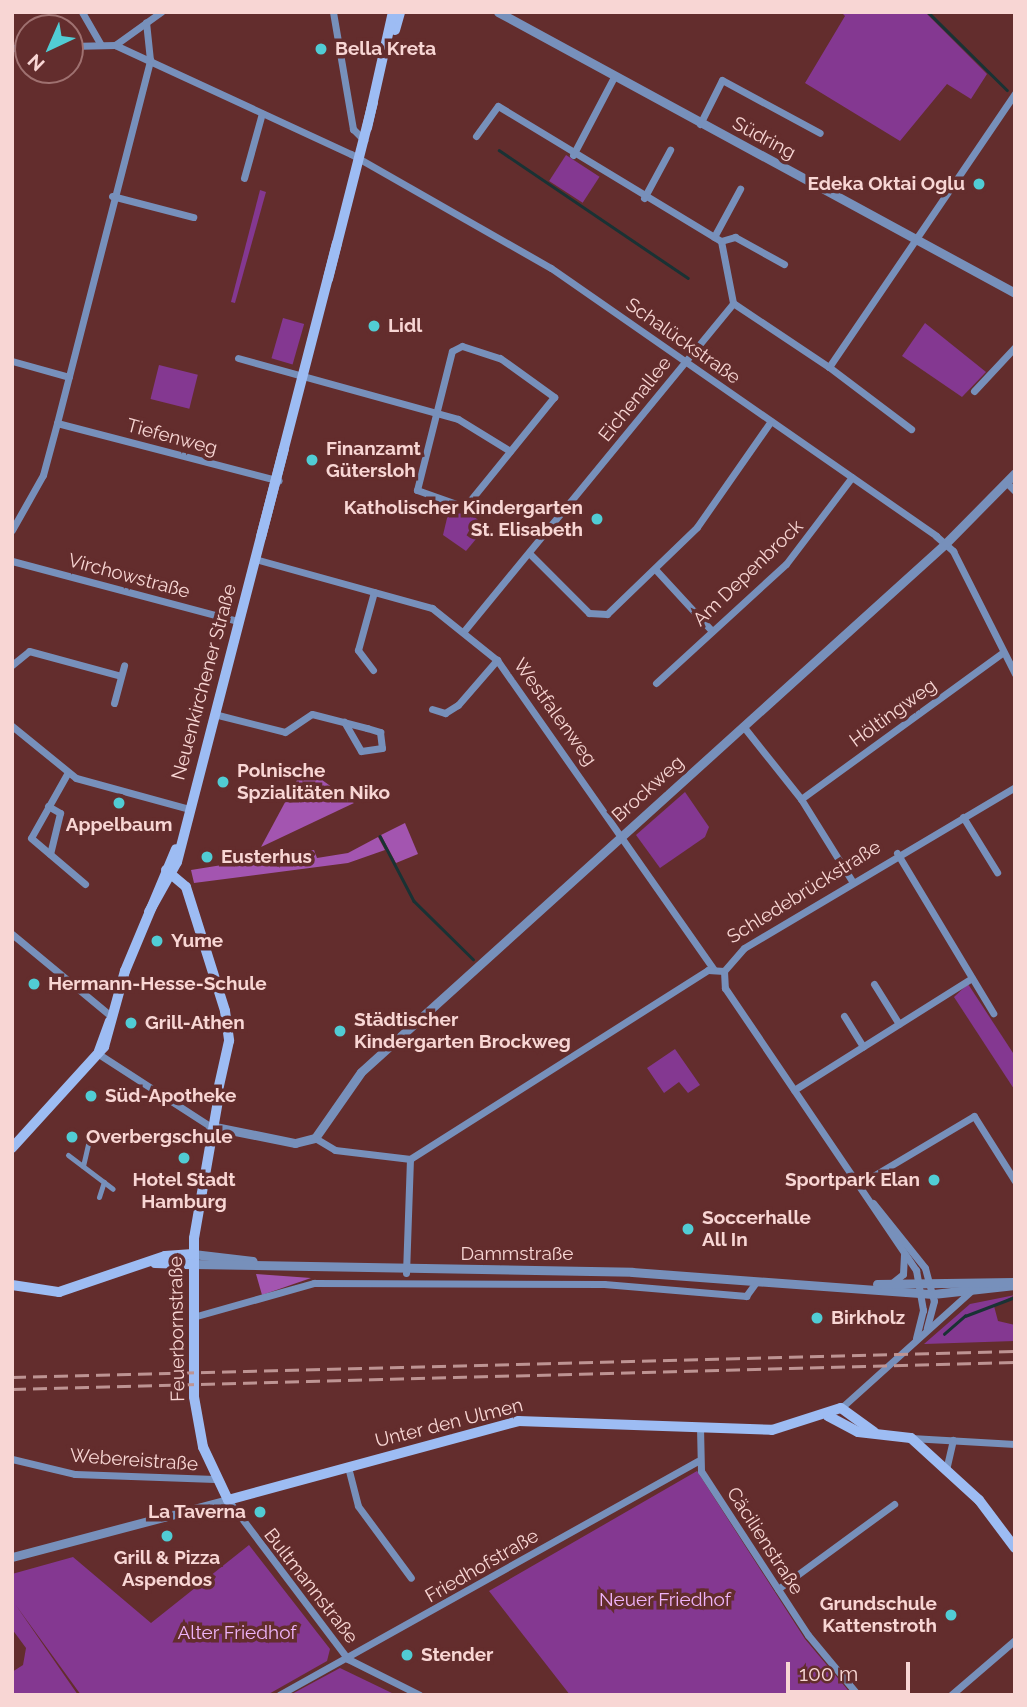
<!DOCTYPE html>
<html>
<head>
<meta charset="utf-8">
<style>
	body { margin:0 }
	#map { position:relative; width:1027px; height:1707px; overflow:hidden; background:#632d2d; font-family:Raleway,sans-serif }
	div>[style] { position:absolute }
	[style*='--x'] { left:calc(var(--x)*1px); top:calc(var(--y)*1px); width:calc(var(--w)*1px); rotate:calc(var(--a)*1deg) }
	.green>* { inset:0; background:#843891; transform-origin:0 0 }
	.forest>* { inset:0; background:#a355b0 }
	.stream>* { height:2.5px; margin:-1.25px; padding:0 1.25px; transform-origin:1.25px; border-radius:1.25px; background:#193234 }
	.pedestrian>* { height:5px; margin:-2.5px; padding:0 2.5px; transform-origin:2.5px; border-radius:2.5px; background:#7790bb }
	.minor>* { height:7px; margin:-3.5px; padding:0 3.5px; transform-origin:3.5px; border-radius:3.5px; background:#7790bb }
	.tertiary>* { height:9px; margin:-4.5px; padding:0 4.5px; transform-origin:4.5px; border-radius:4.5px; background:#7790bb }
	.secondary>* { height:10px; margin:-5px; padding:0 5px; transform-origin:5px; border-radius:5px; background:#9dbcf3 }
	.rail>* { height:2.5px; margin-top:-1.25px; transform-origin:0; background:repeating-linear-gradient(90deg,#be9493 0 14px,transparent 0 21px) }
	.dots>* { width:19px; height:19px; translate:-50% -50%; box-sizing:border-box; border:4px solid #632d2d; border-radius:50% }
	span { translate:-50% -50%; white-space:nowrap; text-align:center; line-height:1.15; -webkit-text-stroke:7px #632d2d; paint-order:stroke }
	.poi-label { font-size:19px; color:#f8d6d4; font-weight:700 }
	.left { translate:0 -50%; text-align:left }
	.right { translate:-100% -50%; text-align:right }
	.street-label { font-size:19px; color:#f8d6d4 }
	.park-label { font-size:19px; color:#efb4f9 }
	.frame { position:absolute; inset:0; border:14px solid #f8d6d4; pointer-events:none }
	.north { position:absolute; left:14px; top:14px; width:70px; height:70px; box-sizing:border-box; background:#632d2d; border:2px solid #9f7170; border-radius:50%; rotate:224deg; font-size:19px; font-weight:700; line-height:28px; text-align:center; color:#f8d6d4 }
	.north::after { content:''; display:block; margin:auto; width:24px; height:32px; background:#51ccd4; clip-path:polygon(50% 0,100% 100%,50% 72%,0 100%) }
	.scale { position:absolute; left:786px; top:1662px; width:124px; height:32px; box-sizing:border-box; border:4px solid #f8d6d4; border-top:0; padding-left:9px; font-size:21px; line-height:24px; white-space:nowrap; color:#f8d6d4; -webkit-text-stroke:5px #632d2d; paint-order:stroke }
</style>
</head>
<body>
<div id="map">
	<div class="green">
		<div style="clip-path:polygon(841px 12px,925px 12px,987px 74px,971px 99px,947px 84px,900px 141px,805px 83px,845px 16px)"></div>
		<div style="left:566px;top:155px;width:40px;height:31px;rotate:33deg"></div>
		<div style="clip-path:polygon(260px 190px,266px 192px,235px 303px,231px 302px)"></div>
		<div style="left:283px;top:318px;width:22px;height:42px;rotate:16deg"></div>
		<div style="clip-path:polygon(925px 323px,986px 372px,962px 397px,902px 356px)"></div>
		<div style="left:159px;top:365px;width:40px;height:35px;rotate:14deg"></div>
		<div style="clip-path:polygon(470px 513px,486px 527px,466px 551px,443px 535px,448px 514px)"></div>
		<div style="clip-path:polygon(685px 792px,709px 827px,705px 837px,660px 868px,636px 835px)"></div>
		<div style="clip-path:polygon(968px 984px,1015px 1056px,1014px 1089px,954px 997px)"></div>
		<div style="clip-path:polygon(675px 1049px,700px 1085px,688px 1093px,679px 1082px,664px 1093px,647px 1068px)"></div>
		<div style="clip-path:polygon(1015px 1295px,994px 1306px,998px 1321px,1015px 1325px,1015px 1341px,924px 1344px,970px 1304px)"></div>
		<div style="clip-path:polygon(697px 1471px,805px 1639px,852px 1695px,570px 1695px,489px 1591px)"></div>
		<div style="clip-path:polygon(249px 1545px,330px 1649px,327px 1661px,267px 1695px,81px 1695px,15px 1604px,78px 1695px,12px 1695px,12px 1672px,23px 1665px,26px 1648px,12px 1629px,12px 1574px,73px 1557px,151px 1623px)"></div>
		<div style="clip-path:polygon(340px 1668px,396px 1695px,290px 1695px)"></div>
	</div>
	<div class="forest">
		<div style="clip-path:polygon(304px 767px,354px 803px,261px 847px)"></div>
		<div style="clip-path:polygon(405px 823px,418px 854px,396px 863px,381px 835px)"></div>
		<div style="clip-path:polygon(378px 837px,385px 850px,348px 863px,194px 883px,191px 870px,314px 850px,317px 858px,348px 853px)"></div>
		<div style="clip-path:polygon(256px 1274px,311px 1278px,262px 1295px)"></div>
	</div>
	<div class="stream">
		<div style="--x:928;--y:12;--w:111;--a:44.6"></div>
		<div style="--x:499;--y:150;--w:228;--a:34.1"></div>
		<div style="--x:380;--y:836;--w:73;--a:62.4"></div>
		<div style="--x:414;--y:901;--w:83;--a:44.5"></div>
		<div style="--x:944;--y:1334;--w:28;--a:-41"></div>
		<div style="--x:965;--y:1316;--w:53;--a:-20.8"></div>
	</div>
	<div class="pedestrian">
		<div style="--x:68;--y:1155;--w:56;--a:37.1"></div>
		<div style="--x:83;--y:1166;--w:23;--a:-77"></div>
		<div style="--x:99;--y:1197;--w:16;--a:-72"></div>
	</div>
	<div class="minor">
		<div style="--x:82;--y:12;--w:38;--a:60"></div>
		<div style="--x:333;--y:12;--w:119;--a:80.3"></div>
		<div style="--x:353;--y:129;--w:16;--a:45"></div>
		<div style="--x:115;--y:45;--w:260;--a:24.8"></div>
		<div style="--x:351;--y:154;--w:230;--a:29.7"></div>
		<div style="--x:551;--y:268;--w:469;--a:34.8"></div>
		<div style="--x:936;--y:536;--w:23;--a:41"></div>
		<div style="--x:953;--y:551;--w:138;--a:63.2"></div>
		<div style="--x:70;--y:46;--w:45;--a:-1.3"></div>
		<div style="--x:115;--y:45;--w:57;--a:-35.7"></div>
		<div style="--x:12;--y:48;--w:16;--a:-4"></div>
		<div style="--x:700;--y:124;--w:49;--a:-63.4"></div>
		<div style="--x:722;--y:80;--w:111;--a:28.4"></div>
		<div style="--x:476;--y:136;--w:37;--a:-54"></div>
		<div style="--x:498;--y:106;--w:261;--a:31.2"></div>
		<div style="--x:721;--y:241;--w:63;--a:79"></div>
		<div style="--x:733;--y:303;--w:115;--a:33.7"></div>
		<div style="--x:573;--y:155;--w:88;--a:-62.3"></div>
		<div style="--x:244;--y:178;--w:67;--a:-74.5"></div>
		<div style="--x:112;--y:196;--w:84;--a:14.5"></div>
		<div style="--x:644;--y:198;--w:55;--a:-61.6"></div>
		<div style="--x:714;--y:237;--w:55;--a:-61.6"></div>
		<div style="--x:721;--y:241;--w:15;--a:-16"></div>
		<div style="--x:735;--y:237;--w:56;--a:28.9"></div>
		<div style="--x:462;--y:346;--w:40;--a:18"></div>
		<div style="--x:500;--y:358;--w:67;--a:35.8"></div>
		<div style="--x:554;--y:397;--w:141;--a:129"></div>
		<div style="--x:465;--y:507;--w:51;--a:-160.5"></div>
		<div style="--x:417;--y:490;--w:143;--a:-75.9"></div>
		<div style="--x:452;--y:351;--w:11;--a:-27"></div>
		<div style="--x:238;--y:358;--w:228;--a:15.5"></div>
		<div style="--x:458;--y:419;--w:61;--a:31.6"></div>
		<div style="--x:12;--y:361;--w:59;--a:15.7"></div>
		<div style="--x:829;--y:367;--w:331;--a:-55.8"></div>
		<div style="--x:829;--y:367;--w:103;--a:37.1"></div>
		<div style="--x:974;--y:391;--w:60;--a:-47"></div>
		<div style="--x:57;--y:423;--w:229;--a:14.6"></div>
		<div style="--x:1006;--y:482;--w:13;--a:45"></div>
		<div style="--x:12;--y:530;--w:63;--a:-60.6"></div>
		<div style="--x:43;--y:475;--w:54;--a:-74.9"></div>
		<div style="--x:57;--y:423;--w:375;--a:-75.6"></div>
		<div style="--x:150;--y:60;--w:38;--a:-96"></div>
		<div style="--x:529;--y:553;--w:85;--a:45"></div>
		<div style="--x:589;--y:613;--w:18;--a:3"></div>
		<div style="--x:607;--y:614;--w:125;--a:-44"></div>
		<div style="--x:697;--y:527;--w:129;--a:-55.1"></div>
		<div style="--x:255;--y:559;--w:184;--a:15.5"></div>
		<div style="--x:432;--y:608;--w:83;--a:38.7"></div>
		<div style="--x:497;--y:660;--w:377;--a:55"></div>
		<div style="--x:12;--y:561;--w:234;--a:14.9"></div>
		<div style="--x:655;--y:569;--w:84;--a:47.4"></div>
		<div style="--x:464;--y:631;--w:424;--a:-50.6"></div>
		<div style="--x:12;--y:665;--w:22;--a:-39"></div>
		<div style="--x:29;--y:651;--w:95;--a:15.2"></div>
		<div style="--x:373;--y:670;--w:25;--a:-127"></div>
		<div style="--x:358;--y:650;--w:60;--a:-74.6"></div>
		<div style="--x:656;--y:683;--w:176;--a:-42.5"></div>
		<div style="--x:786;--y:564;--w:109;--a:-52.8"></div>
		<div style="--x:114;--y:703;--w:39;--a:-75"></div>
		<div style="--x:432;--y:709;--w:14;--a:17"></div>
		<div style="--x:445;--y:713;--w:15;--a:-32"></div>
		<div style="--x:458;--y:705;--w:60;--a:-49.1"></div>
		<div style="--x:214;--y:714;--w:73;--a:14.2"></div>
		<div style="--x:285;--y:732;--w:32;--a:-34"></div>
		<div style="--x:312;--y:714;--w:57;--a:14.3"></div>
		<div style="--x:367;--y:728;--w:14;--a:17"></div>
		<div style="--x:380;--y:732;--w:16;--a:83"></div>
		<div style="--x:382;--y:748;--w:21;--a:172"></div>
		<div style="--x:361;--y:751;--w:34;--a:-120"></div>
		<div style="--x:12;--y:726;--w:82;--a:39.1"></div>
		<div style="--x:76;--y:778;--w:117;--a:15.3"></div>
		<div style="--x:743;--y:726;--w:93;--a:51.5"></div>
		<div style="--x:801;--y:799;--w:97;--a:58.1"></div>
		<div style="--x:67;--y:774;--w:73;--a:119.4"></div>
		<div style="--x:31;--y:838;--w:71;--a:40.4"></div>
		<div style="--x:801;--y:799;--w:250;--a:-36"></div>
		<div style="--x:48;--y:806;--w:14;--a:30"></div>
		<div style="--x:60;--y:813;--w:42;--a:103.7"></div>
		<div style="--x:963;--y:817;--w:65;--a:58.3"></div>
		<div style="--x:897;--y:853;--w:187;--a:59"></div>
		<div style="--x:12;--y:934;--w:130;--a:39.7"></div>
		<div style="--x:724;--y:971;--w:17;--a:87"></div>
		<div style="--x:725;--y:988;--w:341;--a:55.9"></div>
		<div style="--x:916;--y:1270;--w:41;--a:80.1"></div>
		<div style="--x:923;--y:1310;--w:29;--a:104"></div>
		<div style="--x:724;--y:971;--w:30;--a:-49"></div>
		<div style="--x:744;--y:948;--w:315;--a:-30.7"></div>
		<div style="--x:874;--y:984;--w:47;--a:58"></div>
		<div style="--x:844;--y:1016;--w:36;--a:58"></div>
		<div style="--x:97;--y:1053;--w:135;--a:32.9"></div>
		<div style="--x:794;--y:1090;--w:210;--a:-32.2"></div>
		<div style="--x:315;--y:1138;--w:23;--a:31"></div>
		<div style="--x:335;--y:1150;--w:76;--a:6.8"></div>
		<div style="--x:410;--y:1159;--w:353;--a:-32.4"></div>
		<div style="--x:708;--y:970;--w:16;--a:4"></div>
		<div style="--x:858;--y:1185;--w:135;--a:-30.7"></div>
		<div style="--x:974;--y:1116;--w:77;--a:57.8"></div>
		<div style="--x:873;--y:1203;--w:83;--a:51.3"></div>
		<div style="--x:925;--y:1268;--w:34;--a:75"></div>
		<div style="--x:934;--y:1301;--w:28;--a:105"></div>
		<div style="--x:406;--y:1273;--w:114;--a:-88"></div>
		<div style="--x:892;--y:1283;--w:14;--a:-39"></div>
		<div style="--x:903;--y:1274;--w:20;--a:-87"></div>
		<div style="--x:193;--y:1317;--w:126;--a:-15.7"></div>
		<div style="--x:314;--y:1283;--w:290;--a:0.2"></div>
		<div style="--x:604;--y:1284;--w:143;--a:4.8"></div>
		<div style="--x:746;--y:1296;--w:17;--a:-54"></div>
		<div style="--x:841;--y:1408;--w:173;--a:-42"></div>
		<div style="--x:700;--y:1427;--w:44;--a:88.7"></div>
		<div style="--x:701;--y:1471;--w:196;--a:56.9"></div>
		<div style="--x:808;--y:1635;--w:78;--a:50.2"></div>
		<div style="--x:911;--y:1438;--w:104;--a:3.3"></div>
		<div style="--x:12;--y:1459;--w:65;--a:13.4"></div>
		<div style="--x:75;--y:1474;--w:140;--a:2"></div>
		<div style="--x:348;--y:1467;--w:40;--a:75.6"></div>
		<div style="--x:358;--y:1506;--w:89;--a:53.6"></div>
		<div style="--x:946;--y:1470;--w:31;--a:-77"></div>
		<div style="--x:228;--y:1500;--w:199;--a:53"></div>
		<div style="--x:348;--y:1659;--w:80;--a:26.6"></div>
		<div style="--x:778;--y:1589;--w:144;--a:-36.2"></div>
		<div style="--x:279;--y:1695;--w:480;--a:-29.2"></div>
		<div style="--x:951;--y:1695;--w:84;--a:-40.7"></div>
	</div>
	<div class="tertiary">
		<div style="--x:498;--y:12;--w:588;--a:28.52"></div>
		<div style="--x:210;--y:1126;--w:87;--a:11.3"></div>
		<div style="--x:295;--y:1143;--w:21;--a:-14"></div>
		<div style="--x:315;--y:1138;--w:80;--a:-55.1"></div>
		<div style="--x:361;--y:1072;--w:789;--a:-42.12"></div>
		<div style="--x:946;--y:543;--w:98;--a:-45.4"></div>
		<div style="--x:193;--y:1254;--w:60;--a:6.7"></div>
		<div style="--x:193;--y:1264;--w:439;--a:1"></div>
		<div style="--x:632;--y:1272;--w:302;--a:4.2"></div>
		<div style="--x:933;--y:1294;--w:82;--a:-6.3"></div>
		<div style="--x:877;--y:1284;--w:137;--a:-0.8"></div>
		<div style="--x:12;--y:1557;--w:223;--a:-14.8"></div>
	</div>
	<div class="secondary">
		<div style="--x:395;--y:30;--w:19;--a:-74"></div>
		<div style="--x:367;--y:128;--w:119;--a:-77.4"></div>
		<div style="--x:328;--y:279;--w:182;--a:-75.7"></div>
		<div style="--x:261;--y:537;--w:91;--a:-75.4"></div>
		<div style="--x:166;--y:870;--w:26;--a:40"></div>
		<div style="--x:186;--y:887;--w:130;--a:72.5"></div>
		<div style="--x:225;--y:1011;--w:30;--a:82"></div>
		<div style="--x:229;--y:1041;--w:59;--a:102.6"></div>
		<div style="--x:149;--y:912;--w:57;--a:-60.8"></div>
		<div style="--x:177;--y:862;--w:639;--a:-75.51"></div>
		<div style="--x:99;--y:1051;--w:32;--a:-70"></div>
		<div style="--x:219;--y:1095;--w:145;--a:99.9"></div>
		<div style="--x:194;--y:1238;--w:159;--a:90"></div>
		<div style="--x:194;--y:1397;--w:51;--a:79.8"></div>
		<div style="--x:203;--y:1447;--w:59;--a:64.7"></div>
		<div style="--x:228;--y:1500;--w:301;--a:-15.2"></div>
		<div style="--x:518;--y:1421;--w:254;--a:2"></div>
		<div style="--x:772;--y:1430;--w:72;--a:-17.7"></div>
		<div style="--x:841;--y:1408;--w:41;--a:36"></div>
		<div style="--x:12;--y:1148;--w:137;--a:-47.7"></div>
		<div style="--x:104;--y:1047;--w:79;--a:-74.6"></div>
		<div style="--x:125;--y:971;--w:132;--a:-67.3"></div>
		<div style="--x:155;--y:1263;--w:38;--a:2"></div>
		<div style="--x:12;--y:1285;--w:48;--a:8.5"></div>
		<div style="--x:59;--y:1292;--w:112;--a:-18.8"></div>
		<div style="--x:165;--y:1256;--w:28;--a:-4"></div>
		<div style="--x:828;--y:1416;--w:34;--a:28"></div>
		<div style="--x:858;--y:1432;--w:53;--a:6.5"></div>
		<div style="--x:911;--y:1438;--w:92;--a:42.4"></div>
		<div style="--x:979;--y:1500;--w:60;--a:53.1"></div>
	</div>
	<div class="rail">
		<div style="--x:12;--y:1377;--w:1003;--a:-1.48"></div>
		<div style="--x:12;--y:1389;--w:1003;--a:-1.54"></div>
	</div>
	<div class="dots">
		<div style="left:321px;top:49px;background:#51ccd4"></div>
		<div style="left:979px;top:184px;background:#51ccd4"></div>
		<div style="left:374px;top:326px;background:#51ccd4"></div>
		<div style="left:312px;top:460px;background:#51ccd4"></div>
		<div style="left:597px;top:519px;background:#51ccd4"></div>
		<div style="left:223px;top:782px;background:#51ccd4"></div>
		<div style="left:119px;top:803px;background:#51ccd4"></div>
		<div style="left:207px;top:857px;background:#51ccd4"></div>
		<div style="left:157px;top:941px;background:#51ccd4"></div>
		<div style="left:34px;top:984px;background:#51ccd4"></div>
		<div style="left:131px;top:1023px;background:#51ccd4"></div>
		<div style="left:340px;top:1031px;background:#51ccd4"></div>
		<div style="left:91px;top:1096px;background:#51ccd4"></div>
		<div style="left:72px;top:1137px;background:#51ccd4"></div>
		<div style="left:184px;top:1158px;background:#51ccd4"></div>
		<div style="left:934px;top:1180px;background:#51ccd4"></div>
		<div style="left:688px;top:1229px;background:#51ccd4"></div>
		<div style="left:817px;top:1318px;background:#51ccd4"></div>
		<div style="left:260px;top:1512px;background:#51ccd4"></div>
		<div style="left:167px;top:1536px;background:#51ccd4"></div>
		<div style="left:951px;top:1615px;background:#51ccd4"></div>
		<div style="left:407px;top:1655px;background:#51ccd4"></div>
	</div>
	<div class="poi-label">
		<span class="left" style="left:335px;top:49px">Bella Kreta</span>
		<span class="right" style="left:965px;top:184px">Edeka Oktai Oglu</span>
		<span class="left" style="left:388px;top:326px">Lidl</span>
		<span class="left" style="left:326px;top:460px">Finanzamt<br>Gütersloh</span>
		<span class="right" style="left:583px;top:519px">Katholischer Kindergarten<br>St. Elisabeth</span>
		<span class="left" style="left:237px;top:782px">Polnische<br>Spzialitäten Niko</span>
		<span style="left:119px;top:825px">Appelbaum</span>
		<span class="left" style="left:221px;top:857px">Eusterhus</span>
		<span class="left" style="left:171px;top:941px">Yume</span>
		<span class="left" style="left:48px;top:984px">Hermann-Hesse-Schule</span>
		<span class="left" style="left:354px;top:1031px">Städtischer<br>Kindergarten Brockweg</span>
		<span class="left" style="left:145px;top:1023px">Grill-Athen</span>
		<span class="left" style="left:105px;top:1096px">Süd-Apotheke</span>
		<span class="left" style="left:86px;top:1137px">Overbergschule</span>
		<span style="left:184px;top:1191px">Hotel Stadt<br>Hamburg</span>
		<span class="right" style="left:920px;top:1180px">Sportpark Elan</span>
		<span class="left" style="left:702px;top:1229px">Soccerhalle<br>All In</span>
		<span class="left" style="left:831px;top:1318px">Birkholz</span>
		<span class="right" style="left:246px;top:1512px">La Taverna</span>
		<span style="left:167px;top:1569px">Grill &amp; Pizza<br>Aspendos</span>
		<span class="right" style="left:937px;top:1615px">Grundschule<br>Kattenstroth</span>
		<span class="left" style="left:421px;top:1655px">Stender</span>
	</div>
	<div class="street-label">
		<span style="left:764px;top:138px;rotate:28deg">Südring</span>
		<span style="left:683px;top:341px;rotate:35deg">Schalückstraße</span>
		<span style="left:635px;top:399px;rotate:-51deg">Eichenallee</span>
		<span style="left:172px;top:437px;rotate:15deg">Tiefenweg</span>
		<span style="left:748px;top:573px;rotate:-44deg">Am Depenbrock</span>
		<span style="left:129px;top:576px;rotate:15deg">Virchowstraße</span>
		<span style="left:204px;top:682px;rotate:-75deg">Neuenkirchener Straße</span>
		<span style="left:555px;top:712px;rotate:54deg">Westfalenweg</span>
		<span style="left:893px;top:713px;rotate:-36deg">Höltingweg</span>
		<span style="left:648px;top:789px;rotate:-42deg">Brockweg</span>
		<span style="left:804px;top:892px;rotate:-32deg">Schledebrückstraße</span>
		<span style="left:517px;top:1254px">Dammstraße</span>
		<span style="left:177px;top:1329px;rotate:-91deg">Feuerbornstraße</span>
		<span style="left:449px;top:1423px;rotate:-14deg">Unter den Ulmen</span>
		<span style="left:134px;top:1460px;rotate:4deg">Webereistraße</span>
		<span style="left:765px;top:1541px;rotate:57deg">Cäcilienstraße</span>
		<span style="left:482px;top:1566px;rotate:-30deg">Friedhofstraße</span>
		<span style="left:311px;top:1586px;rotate:52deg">Bultmannstraße</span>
	</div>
	<div class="park-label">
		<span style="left:665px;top:1600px">Neuer Friedhof</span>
		<span style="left:237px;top:1633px">Alter Friedhof</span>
	</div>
	<div class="frame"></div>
	<div class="north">N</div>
	<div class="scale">100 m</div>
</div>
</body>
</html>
